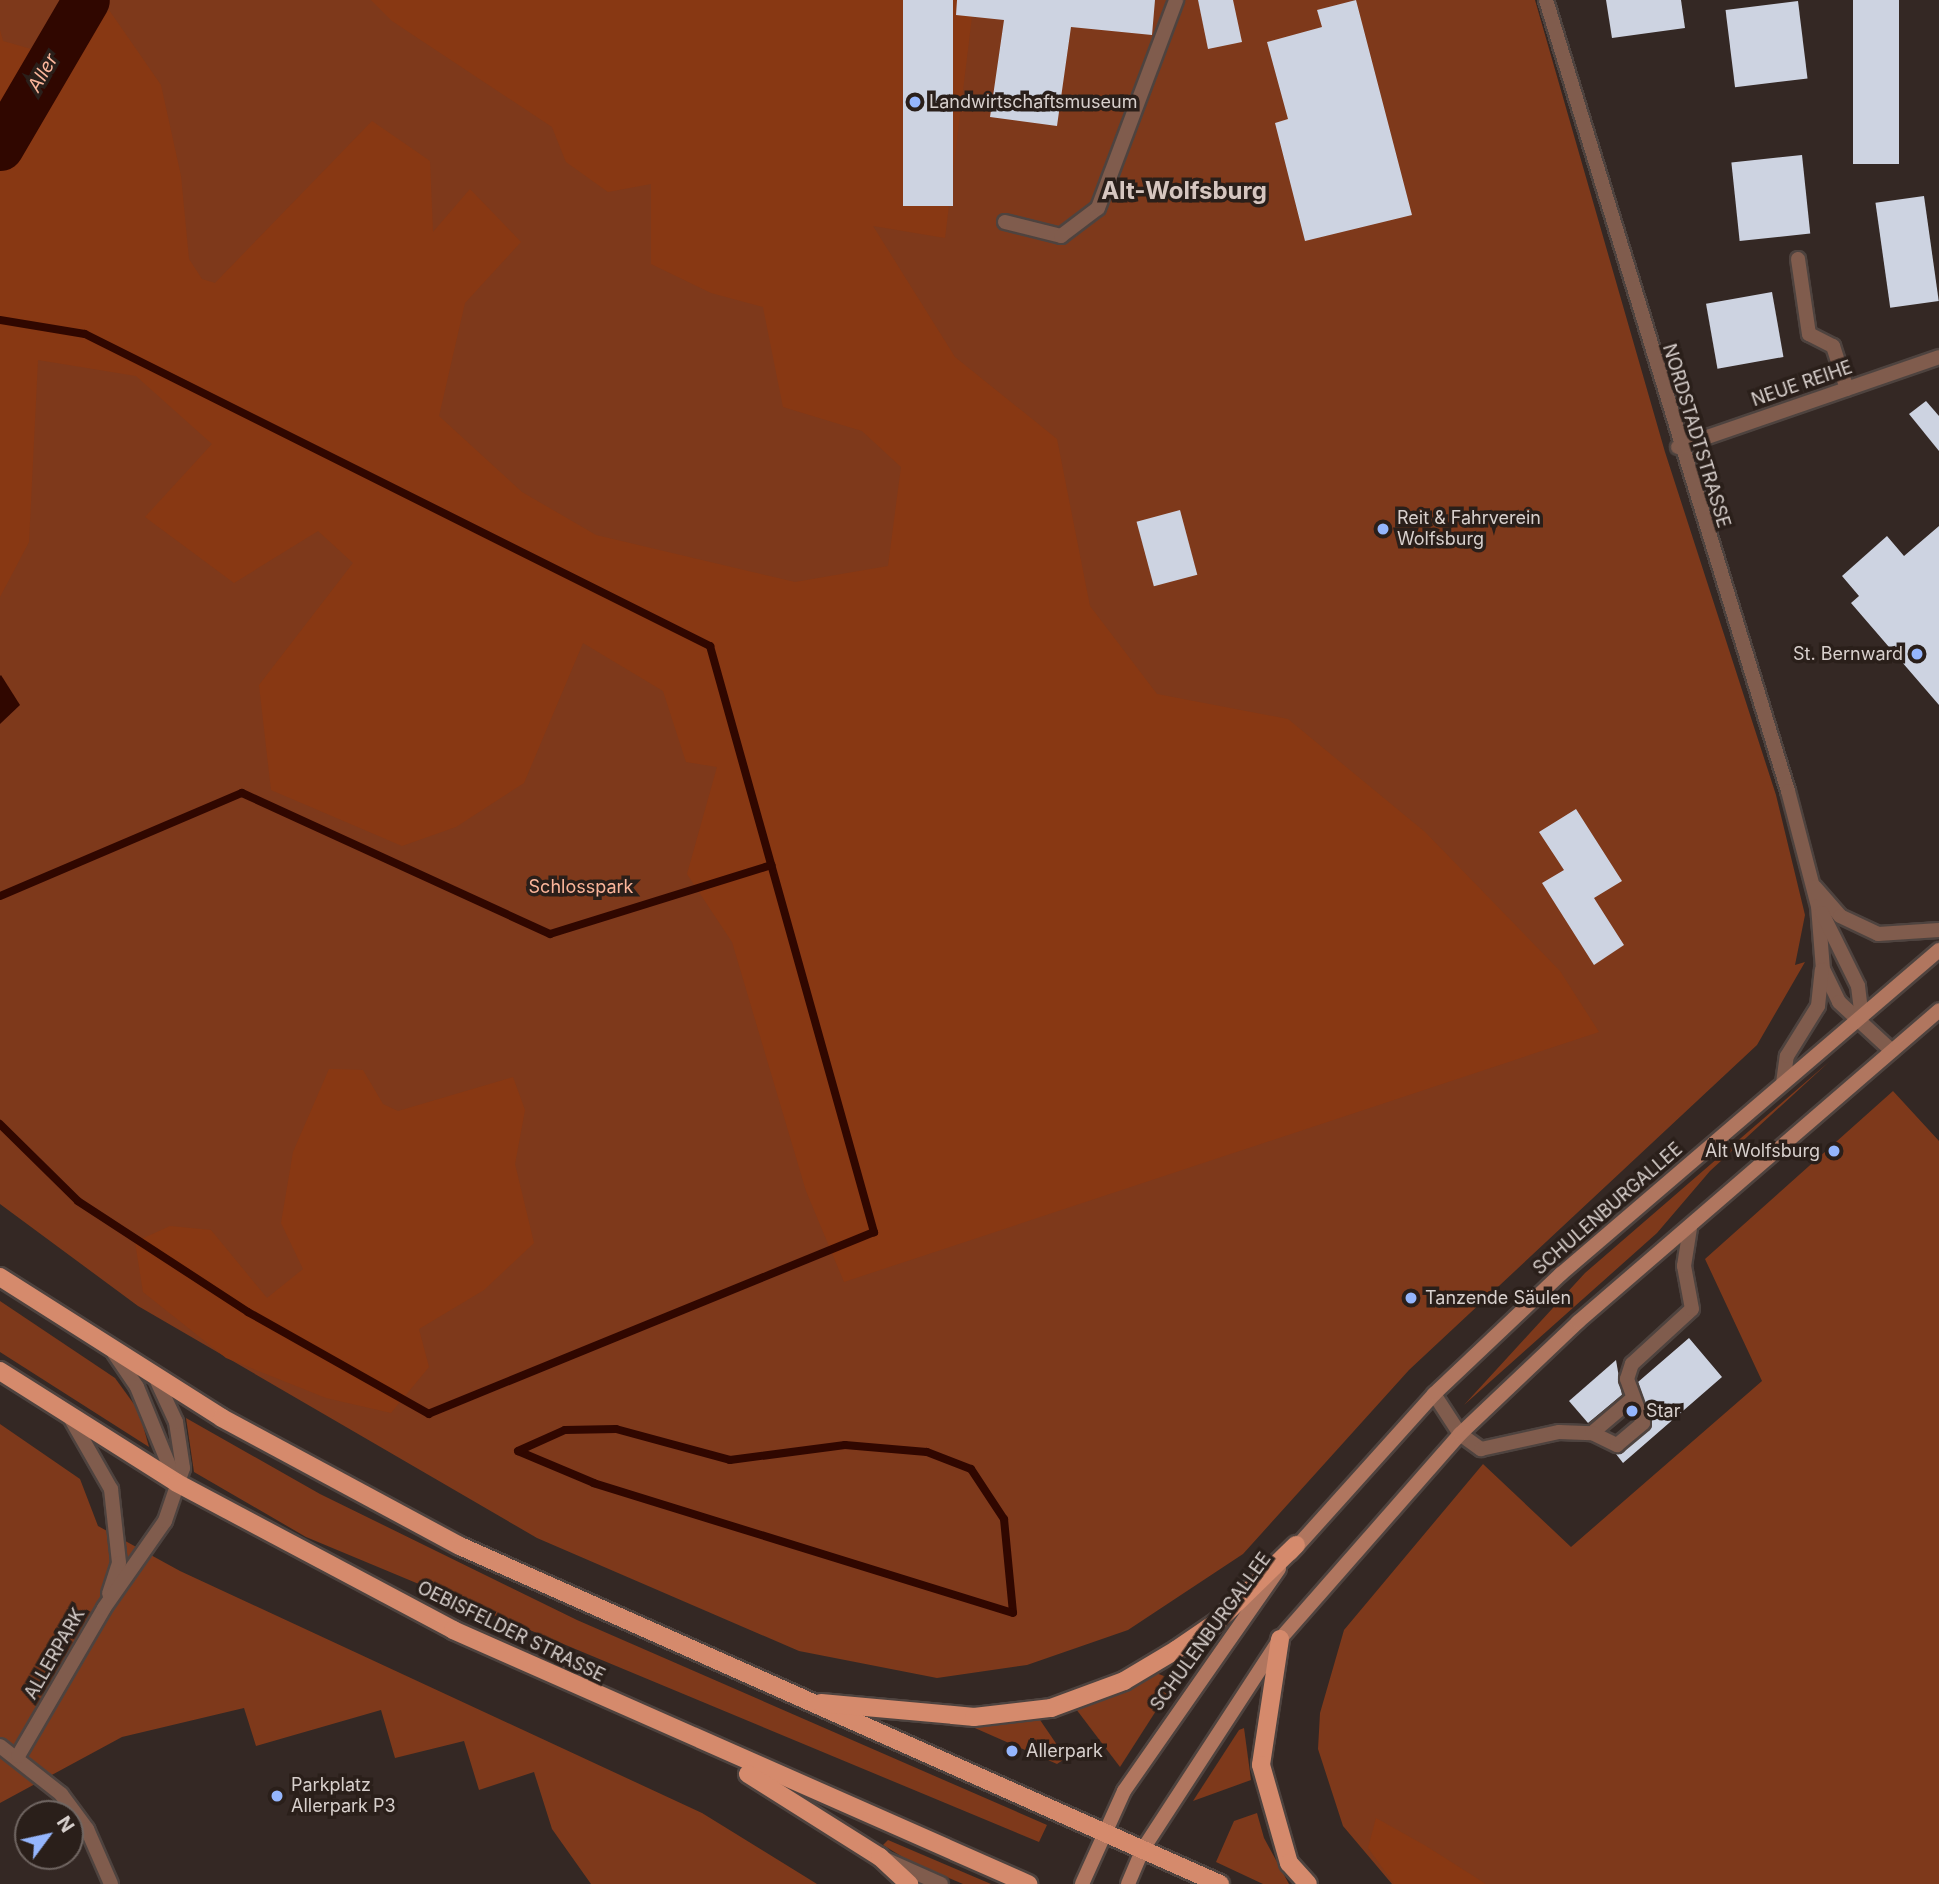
<!DOCTYPE html>
<html>
<head>
<meta charset="utf-8">
<style>
	body { margin:0 }
	#map { position:relative; width:1939px; height:1884px; overflow:hidden; background:#342824; font-family:Inter,sans-serif }
	div>[style] { position:absolute }
	[style*='--x'] { left:calc(var(--x)*1px); top:calc(var(--y)*1px); width:calc(var(--w)*1px); rotate:calc(var(--a)*1deg) }
	.green>* { inset:0; background:#7e391b }
	.forest>* { inset:0; background:#883813 }
	.water>* { inset:0; background:#300700 }
	.stream>* { height:8px; margin:-4px; padding:0 4px; transform-origin:4px; border-radius:4px; background:#300700 }
	.river>* { height:47px; margin:-23.5px; padding:0 23.5px; transform-origin:23.5px; border-radius:23.5px; background:#300700 }
	.building>* { inset:0; background:#cdd3e1; transform-origin:0 0 }
	.roads { filter:drop-shadow(2px 0 #4e433f) drop-shadow(-2px 0 #4e433f) drop-shadow(0 2px #4e433f) drop-shadow(0 -2px #4e433f) }
	.lane>* { height:14px; margin:-7px; padding:0 7px; transform-origin:7px; border-radius:7px; background:#805c4d }
	.street>* { height:14px; margin:-7px; padding:0 7px; transform-origin:7px; border-radius:7px; background:#805c4d }
	.secondary>* { height:14px; margin:-7px; padding:0 7px; transform-origin:7px; border-radius:7px; background:#b0765f }
	.primary>* { height:18px; margin:-9px; padding:0 9px; transform-origin:9px; border-radius:9px; background:#d58a6c }
	.dots>* { width:19px; height:19px; translate:-50% -50%; box-sizing:border-box; border:4px solid #2a1f1a; border-radius:50% }
	span { translate:-50% -50%; white-space:nowrap; text-align:center; line-height:1.15; -webkit-text-stroke:7px #2a1f1a; paint-order:stroke }
	.poi-label { font-size:18px; color:#d8d0cd }
	.left { translate:0 -50%; text-align:left }
	.right { translate:-100% -50%; text-align:right }
	.street-label { font-size:18px; color:#d8d0cd }
	.park-label { font-size:18px; color:#fcb69b }
	.water-label { font-size:19px; color:#fcb79c; font-style:italic }
	.district-label { font-size:24px; color:#d6c6c0; font-weight:700 }
	.north { position:absolute; left:14px; top:1800px; width:70px; height:70px; box-sizing:border-box; background:#2a1f1a; border:2px solid #706662; border-radius:50%; rotate:57deg; font-size:19px; font-weight:700; line-height:28px; text-align:center; color:#d8d0cd }
	.north::after { content:''; display:block; margin:auto; width:24px; height:32px; background:#95b6fd; clip-path:polygon(50% 0,100% 100%,50% 72%,0 100%) }
</style>
</head>
<body>
<div id="map">
	<div class="green">
		<div style="clip-path:polygon(0 0,1535px 0,1665px 452px,1776px 795px,1805px 915px,1795px 965px,1805px 962px,1757px 1045px,1409px 1370px,1243px 1554px,1128px 1630px,1027px 1665px,937px 1678px,799px 1651px,537px 1538px,138px 1306px,0 1204px)"></div>
		<div style="clip-path:polygon(1830px 1061px,1710px 1171px,1657px 1233px,1464px 1405px,1585px 1273px)"></div>
		<div style="clip-path:polygon(1893px 1091px,1939px 1141px,1939px 1884px,1392px 1884px,1343px 1826px,1318px 1749px,1320px 1713px,1344px 1630px,1483px 1464px,1571px 1547px,1762px 1381px,1705px 1259px)"></div>
		<div style="clip-path:polygon(0 1301px,115px 1378px,139px 1411px,149px 1447px,0 1352px)"></div>
		<div style="clip-path:polygon(186px 1418px,320px 1494px,577px 1620px,1047px 1825px,1039px 1842px,306px 1537px,194px 1472px)"></div>
		<div style="clip-path:polygon(0 1424px,80px 1479px,98px 1526px,180px 1571px,702px 1813px,817px 1884px,591px 1884px,552px 1829px,534px 1772px,479px 1790px,464px 1741px,395px 1758px,381px 1710px,256px 1746px,244px 1708px,122px 1737px,0 1803px)"></div>
		<div style="clip-path:polygon(1156px 1673px,1169px 1678px,1170px 1689px,1120px 1767px,1076px 1709px)"></div>
		<div style="clip-path:polygon(1038px 1717px,1066px 1758px,1057px 1764px,968px 1725px)"></div>
		<div style="clip-path:polygon(1244px 1728px,1251px 1780px,1193px 1801px,1239px 1730px)"></div>
		<div style="clip-path:polygon(1257px 1813px,1264px 1838px,1289px 1884px,1263px 1884px,1216px 1862px,1234px 1821px)"></div>
		<div style="clip-path:polygon(888px 1840px,991px 1884px,963px 1884px,909px 1861px,883px 1845px)"></div>
	</div>
	<div class="forest">
		<div style="clip-path:polygon(371px 0,974px 0,945px 238px,873px 226px,955px 357px,1057px 439px,1090px 606px,1157px 694px,1288px 719px,1425px 832px,1560px 971px,1599px 1032px,844px 1282px,806px 1191px,732px 942px,687px 874px,717px 767px,686px 762px,663px 691px,583px 643px,524px 783px,456px 827px,402px 846px,271px 790px,259px 685px,353px 563px,318px 531px,234px 583px,145px 517px,212px 444px,136px 376px,38px 360px,29px 542px,0 597px,0 30px,3px 41px,70px 60px,109px 10px,161px 85px,181px 176px,189px 259px,202px 279px,215px 283px,372px 121px,430px 161px,433px 232px,470px 189px,521px 242px,465px 303px,439px 416px,522px 492px,596px 535px,795px 582px,888px 566px,901px 467px,862px 431px,783px 407px,763px 307px,711px 293px,651px 264px,651px 184px,608px 192px,566px 162px,552px 127px,392px 21px)"></div>
		<div style="clip-path:polygon(329px 1069px,363px 1070px,383px 1104px,398px 1111px,513px 1077px,525px 1110px,515px 1164px,534px 1243px,484px 1290px,419px 1329px,429px 1367px,391px 1413px,326px 1398px,226px 1358px,143px 1292px,135px 1242px,170px 1226px,211px 1230px,267px 1298px,303px 1269px,281px 1223px,293px 1152px)"></div>
		<div style="clip-path:polygon(1376px 1818px,1426px 1846px,1486px 1884px,1394px 1884px,1368px 1848px)"></div>
	</div>
	<div class="water">
		<div style="clip-path:polygon(1px 675px,20px 705px,0 724px,0 676px)"></div>
	</div>
	<div class="stream">
		<div style="--x:0;--y:320;--w:86;--a:9.4"></div>
		<div style="--x:85;--y:334;--w:699;--a:26.53"></div>
		<div style="--x:710;--y:646;--w:609;--a:74.37"></div>
		<div style="--x:874;--y:1232;--w:481;--a:157.8"></div>
		<div style="--x:429;--y:1414;--w:208;--a:-150.6"></div>
		<div style="--x:248;--y:1312;--w:203;--a:-146.9"></div>
		<div style="--x:78;--y:1201;--w:110;--a:-135.4"></div>
		<div style="--x:0;--y:896;--w:263;--a:-23.1"></div>
		<div style="--x:242;--y:793;--w:339;--a:24.6"></div>
		<div style="--x:550;--y:934;--w:232;--a:-17.3"></div>
		<div style="--x:616;--y:1429;--w:118;--a:15.2"></div>
		<div style="--x:730;--y:1460;--w:116;--a:-7.4"></div>
		<div style="--x:845;--y:1445;--w:82;--a:4.9"></div>
		<div style="--x:927;--y:1452;--w:47;--a:21.1"></div>
		<div style="--x:971;--y:1469;--w:60;--a:56.6"></div>
		<div style="--x:1004;--y:1519;--w:94;--a:84.5"></div>
		<div style="--x:1013;--y:1613;--w:439;--a:-162.8"></div>
		<div style="--x:594;--y:1483;--w:82;--a:-157.2"></div>
		<div style="--x:518;--y:1451;--w:51;--a:-24.1"></div>
		<div style="--x:565;--y:1430;--w:51;--a:-1.1"></div>
	</div>
	<div class="river">
		<div style="--x:0;--y:147;--w:170;--a:-59.7"></div>
	</div>
	<div class="building">
		<div style="left:903px;top:0;width:50px;height:206px"></div>
		<div style="clip-path:polygon(957px 0,1155px 0,1152px 35px,1071px 27px,1057px 126px,990px 117px,1004px 20px,956px 15px)"></div>
		<div style="clip-path:polygon(1198px 0,1233px 0,1242px 42px,1208px 49px)"></div>
		<div style="clip-path:polygon(1356px 0,1412px 215px,1305px 241px,1275px 123px,1288px 119px,1267px 42px,1322px 27px,1317px 10px)"></div>
		<div style="clip-path:polygon(1606px 0,1681px 0,1685px 28px,1612px 38px)"></div>
		<div style="left:1853px;top:0;width:46px;height:164px"></div>
		<div style="left:1798px;top:1px;width:78px;height:73px;rotate:83deg"></div>
		<div style="left:1802px;top:155px;width:79px;height:71px;rotate:84deg"></div>
		<div style="left:1924px;top:196px;width:106px;height:49px;rotate:82deg"></div>
		<div style="left:1772px;top:292px;width:66px;height:67px;rotate:80deg"></div>
		<div style="clip-path:polygon(1926px 401px,1939px 416px,1939px 451px,1909px 414px)"></div>
		<div style="left:1180px;top:510px;width:67px;height:45px;rotate:75deg"></div>
		<div style="clip-path:polygon(1939px 526px,1939px 705px,1851px 603px,1859px 596px,1842px 576px,1887px 536px,1904px 556px)"></div>
		<div style="clip-path:polygon(1576px 809px,1622px 881px,1594px 898px,1624px 945px,1594px 965px,1542px 883px,1564px 870px,1539px 832px)"></div>
		<div style="clip-path:polygon(1689px 1338px,1722px 1377px,1623px 1463px,1616px 1454px,1652px 1425px,1638px 1382px)"></div>
		<div style="clip-path:polygon(1616px 1360px,1622px 1395px,1588px 1423px,1569px 1401px)"></div>
	</div>
	<div class="roads">
		<div class="lane">
			<div style="--x:1005;--y:222;--w:58;--a:14"></div>
			<div style="--x:1061;--y:236;--w:46;--a:-37.1"></div>
			<div style="--x:1098;--y:208;--w:222;--a:-69.4"></div>
			<div style="--x:1798;--y:259;--w:76;--a:81.7"></div>
			<div style="--x:1809;--y:334;--w:27;--a:27"></div>
			<div style="--x:1833;--y:346;--w:45;--a:72"></div>
			<div style="--x:1592;--y:1433;--w:52;--a:-40.4"></div>
			<div style="--x:1460;--y:1434;--w:26;--a:36"></div>
			<div style="--x:1481;--y:1449;--w:80;--a:-12.3"></div>
			<div style="--x:1559;--y:1432;--w:33;--a:2"></div>
			<div style="--x:1592;--y:1433;--w:28;--a:26"></div>
			<div style="--x:1617;--y:1445;--w:34;--a:-40"></div>
			<div style="--x:1643;--y:1423;--w:47;--a:-110"></div>
			<div style="--x:1627;--y:1379;--w:16;--a:-72"></div>
			<div style="--x:1632;--y:1364;--w:81;--a:-42.5"></div>
			<div style="--x:1692;--y:1309;--w:44;--a:-100.5"></div>
			<div style="--x:1684;--y:1266;--w:39;--a:-81"></div>
			<div style="--x:887;--y:1860;--w:59;--a:24"></div>
		</div>
		<div class="street">
			<div style="--x:1546;--y:0;--w:827;--a:72.99"></div>
			<div style="--x:1788;--y:791;--w:119;--a:75.4"></div>
			<div style="--x:1818;--y:906;--w:63;--a:85.5"></div>
			<div style="--x:1823;--y:969;--w:37;--a:64"></div>
			<div style="--x:1839;--y:1002;--w:72;--a:42.8"></div>
			<div style="--x:1678;--y:447;--w:276;--a:-19"></div>
			<div style="--x:1815;--y:887;--w:38;--a:49"></div>
			<div style="--x:1840;--y:916;--w:42;--a:25.3"></div>
			<div style="--x:1878;--y:934;--w:61;--a:-3.8"></div>
			<div style="--x:1822;--y:913;--w:81;--a:63.7"></div>
			<div style="--x:1858;--y:986;--w:31;--a:83"></div>
			<div style="--x:1783;--y:1083;--w:27;--a:-82"></div>
			<div style="--x:1787;--y:1056;--w:59;--a:-58.2"></div>
			<div style="--x:1818;--y:1006;--w:36;--a:-84"></div>
			<div style="--x:114;--y:1353;--w:41;--a:55.9"></div>
			<div style="--x:137;--y:1387;--w:103;--a:67.7"></div>
			<div style="--x:1434;--y:1394;--w:48;--a:57"></div>
			<div style="--x:71;--y:1419;--w:81;--a:60.3"></div>
			<div style="--x:111;--y:1489;--w:74;--a:83.8"></div>
			<div style="--x:119;--y:1563;--w:32;--a:108"></div>
			<div style="--x:0;--y:1746;--w:78;--a:38.2"></div>
			<div style="--x:61;--y:1794;--w:44;--a:53.4"></div>
			<div style="--x:87;--y:1829;--w:60;--a:66.4"></div>
			<div style="--x:18;--y:1756;--w:171;--a:-59.8"></div>
			<div style="--x:104;--y:1608;--w:106;--a:-55"></div>
			<div style="--x:165;--y:1521;--w:56;--a:-71.2"></div>
			<div style="--x:183;--y:1468;--w:47;--a:-98.7"></div>
			<div style="--x:176;--y:1422;--w:47;--a:-114.9"></div>
		</div>
		<div class="secondary">
			<div style="--x:1291;--y:1553;--w:214;--a:-48"></div>
			<div style="--x:1434;--y:1394;--w:175;--a:-43.4"></div>
			<div style="--x:1561;--y:1274;--w:498;--a:-40.6"></div>
			<div style="--x:1082;--y:1884;--w:102;--a:-65.7"></div>
			<div style="--x:1124;--y:1791;--w:271;--a:-55.1"></div>
			<div style="--x:1128;--y:1884;--w:38;--a:-67"></div>
			<div style="--x:1143;--y:1849;--w:251;--a:-56.9"></div>
			<div style="--x:1280;--y:1639;--w:273;--a:-48.7"></div>
			<div style="--x:1460;--y:1434;--w:163;--a:-43.5"></div>
			<div style="--x:1578;--y:1322;--w:477;--a:-40.8"></div>
		</div>
		<div class="primary">
			<div style="--x:0;--y:1277;--w:263;--a:32.4"></div>
			<div style="--x:222;--y:1418;--w:270;--a:28.3"></div>
			<div style="--x:460;--y:1546;--w:832;--a:23.98"></div>
			<div style="--x:0;--y:1371;--w:209;--a:32.3"></div>
			<div style="--x:177;--y:1483;--w:313;--a:28"></div>
			<div style="--x:453;--y:1630;--w:629;--a:23.83"></div>
			<div style="--x:1280;--y:1639;--w:127;--a:98.6"></div>
			<div style="--x:1261;--y:1765;--w:102;--a:74.1"></div>
			<div style="--x:1289;--y:1863;--w:28;--a:48"></div>
			<div style="--x:821;--y:1703;--w:154;--a:5.2"></div>
			<div style="--x:974;--y:1717;--w:78;--a:-6.7"></div>
			<div style="--x:1051;--y:1708;--w:78;--a:-20.3"></div>
			<div style="--x:1124;--y:1681;--w:61;--a:-30.8"></div>
			<div style="--x:1176;--y:1650;--w:51;--a:-34.6"></div>
			<div style="--x:1218;--y:1621;--w:109;--a:-44.3"></div>
			<div style="--x:748;--y:1774;--w:156;--a:32.2"></div>
			<div style="--x:880;--y:1857;--w:40;--a:43"></div>
		</div>
	</div>
	<div class="dots">
		<div style="left:915px;top:102px;background:#95b6fd"></div>
		<div style="left:1383px;top:529px;background:#95b6fd"></div>
		<div style="left:1917px;top:654px;background:#95b6fd"></div>
		<div style="left:1834px;top:1151px;background:#95b6fd"></div>
		<div style="left:1411px;top:1298px;background:#95b6fd"></div>
		<div style="left:1632px;top:1411px;background:#95b6fd"></div>
		<div style="left:1012px;top:1751px;background:#95b6fd"></div>
		<div style="left:277px;top:1796px;background:#95b6fd"></div>
	</div>
	<div class="poi-label">
		<span class="left" style="left:929px;top:102px">Landwirtschaftsmuseum</span>
		<span class="left" style="left:1397px;top:529px">Reit &amp; Fahrverein<br>Wolfsburg</span>
		<span class="right" style="left:1903px;top:654px">St. Bernward</span>
		<span class="right" style="left:1820px;top:1151px">Alt Wolfsburg</span>
		<span class="left" style="left:1425px;top:1298px">Tanzende Säulen</span>
		<span class="left" style="left:1646px;top:1411px">Star</span>
		<span class="left" style="left:1026px;top:1751px">Allerpark</span>
		<span class="left" style="left:291px;top:1796px">Parkplatz<br>Allerpark P3</span>
	</div>
	<div class="street-label">
		<span style="left:1802px;top:384px;rotate:-19deg">NEUE REIHE</span>
		<span style="left:1696px;top:436px;rotate:73deg">NORDSTADTSTRASSE</span>
		<span style="left:1608px;top:1209px;rotate:-41deg">SCHULENBURGALLEE</span>
		<span style="left:511px;top:1632px;rotate:26deg">OEBISFELDER STRASSE</span>
		<span style="left:1211px;top:1632px;rotate:-54deg">SCHULENBURGALLEE</span>
		<span style="left:55px;top:1654px;rotate:-60deg">ALLERPARK</span>
	</div>
	<div class="park-label">
		<span style="left:581px;top:887px">Schlosspark</span>
	</div>
	<div class="water-label">
		<span style="left:43px;top:73px;rotate:-60deg">Aller</span>
	</div>
	<div class="district-label">
		<span style="left:1184px;top:191px">Alt-Wolfsburg</span>
	</div>
	<div class="north">N</div>
</div>
</body>
</html>
